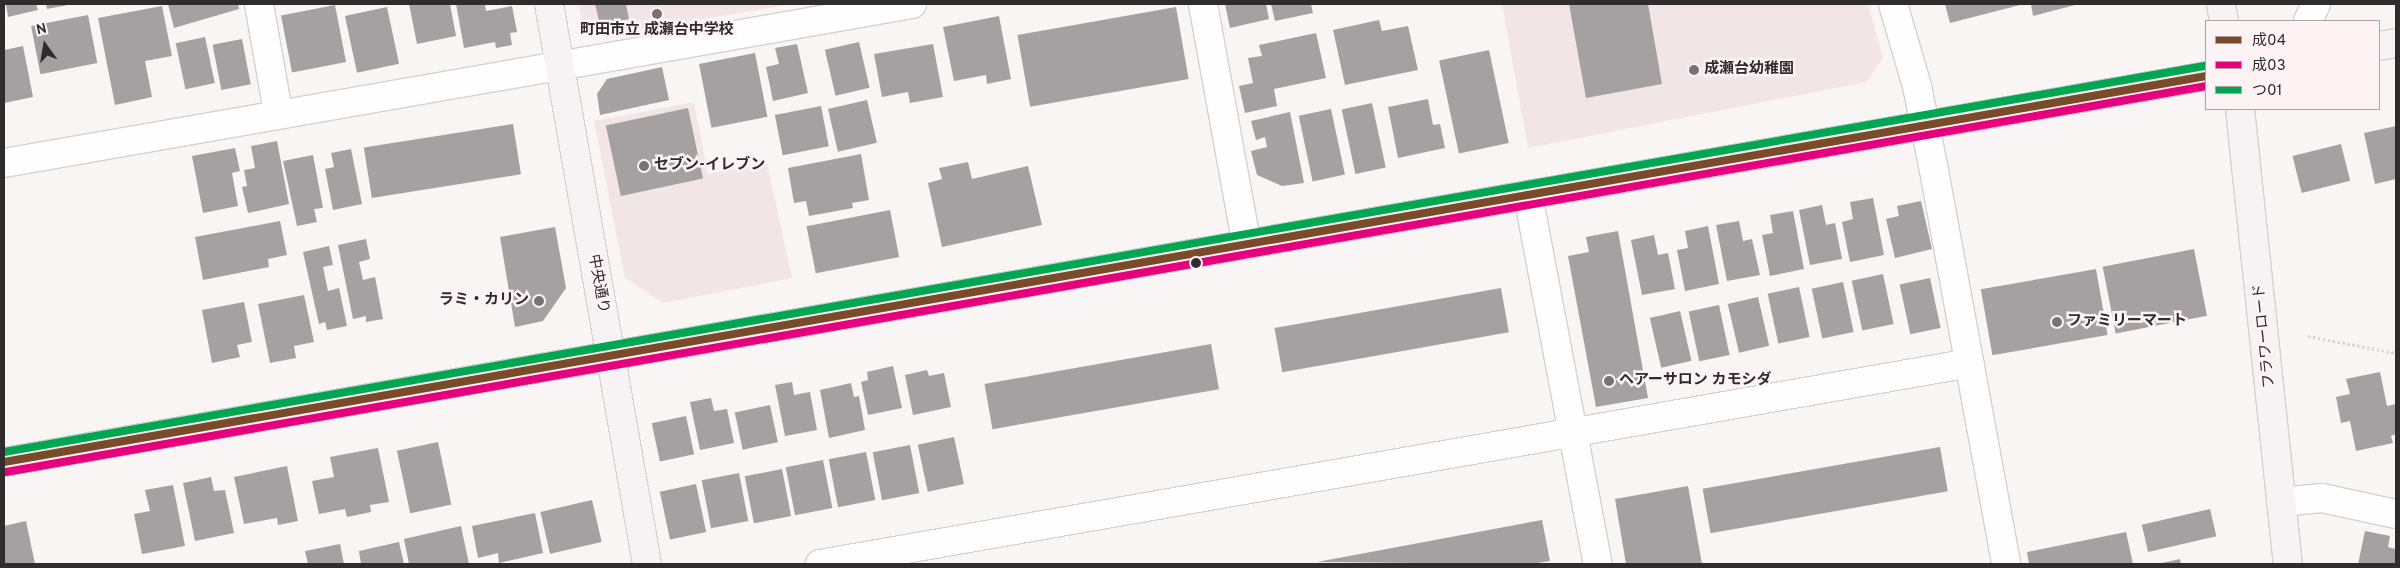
<!DOCTYPE html>
<html>
<head>
<meta charset="utf-8">
<style>
	body { margin:0 }
	#map { position:relative; width:2400px; height:568px; overflow:hidden; background:#faf5f5; font-family:Overpass,"Noto Sans JP",sans-serif }
	div>[style] { position:absolute }
	[style*='--x'] { left:calc(var(--x)*1px); top:calc(var(--y)*1px); width:calc(var(--w)*1px); rotate:calc(var(--a)*1deg) }
	.built>* { inset:0; background:#f1e5e6 }
	.building>* { inset:0; background:#a5a1a2; transform-origin:0 0 }
	.path>* { height:3px; margin-top:-1.5px; transform-origin:0; background:repeating-linear-gradient(90deg,#d7d6d6 0 2.5px,transparent 0 5px) }
	.roads { filter:drop-shadow(1px 0 #d5d0d1) drop-shadow(-1px 0 #d5d0d1) drop-shadow(0 1px #d5d0d1) drop-shadow(0 -1px #d5d0d1) }
	.street>* { height:28px; margin:-14px; padding:0 14px; transform-origin:14px; border-radius:14px; background:#fefefe }
	.secondary>* { height:28px; margin:-14px; padding:0 14px; transform-origin:14px; border-radius:14px; background:#f7f2f3 }
	.bus-1>* { height:8px; margin:-4px; padding:0 4px; transform-origin:4px; border-radius:4px; background:#7a4b2a }
	.bus-2>* { height:8px; margin:-4px; padding:0 4px; transform-origin:4px; border-radius:4px; background:#e5007d }
	.bus-3>* { height:8px; margin:-4px; padding:0 4px; transform-origin:4px; border-radius:4px; background:#00a651 }
	.dots>* { width:14px; height:14px; translate:-50% -50%; box-sizing:border-box; border:2px solid #fdf2f4; border-radius:50% }
	span { translate:-50% -50%; white-space:nowrap; text-align:center; line-height:1.15; -webkit-text-stroke:5px #fdf2f4; paint-order:stroke }
	.poi-label { font-size:15px; color:#302c2d; font-weight:700 }
	.left { translate:0 -50%; text-align:left }
	.right { translate:-100% -50%; text-align:right }
	.street-label { font-size:15px; color:#302c2d }
	.frame { position:absolute; inset:0; border:5px solid #302c2d; pointer-events:none }
	.legend { position:absolute; left:2205px; top:20px; width:175px; height:90px; box-sizing:border-box; background:#fdf2f4; border:1px solid #aba3a4; margin:0; padding:6px 9px; list-style:none; font-size:15px; color:#302c2d }
	.legend li { display:flex; align-items:center; gap:10px; height:25px }
	.legend b { width:25px; border:1px solid #aba3a4 }
	.north { position:absolute; left:20px; top:20px; width:50px; height:50px; -webkit-text-stroke:4px #fdf2f4; paint-order:stroke; rotate:347deg; font-size:14px; font-weight:700; line-height:20px; text-align:center; color:#302c2d }
	.north::after { content:''; display:block; margin:auto; width:18px; height:22px; background:#302c2d; clip-path:polygon(50% 0,100% 100%,50% 72%,0 100%) }
</style>
</head>
<body>
<div id="map">
	<div class="built">
		<div style="clip-path:polygon(579px 4px,793px 4px,602px 36px,582px 24px)"></div>
		<div style="clip-path:polygon(1502px 4px,1868px 4px,1883px 58px,1866px 82px,1528px 148px)"></div>
		<div style="clip-path:polygon(694px 102px,708px 174px,767px 163px,792px 278px,663px 303px,625px 278px,594px 121px)"></div>
	</div>
	<div class="building">
		<div style="clip-path:polygon(6px 4px,36px 4px,38px 10px,8px 17px)"></div>
		<div style="clip-path:polygon(46px 4px,68px 4px,68px 5px,47px 9px)"></div>
		<div style="clip-path:polygon(168px 4px,238px 4px,239px 9px,174px 28px)"></div>
		<div style="clip-path:polygon(409px 4px,450px 4px,456px 36px,417px 44px)"></div>
		<div style="clip-path:polygon(456px 4px,485px 4px,486px 11px,512px 6px,517px 32px,510px 33px,512px 45px,496px 48px,495px 42px,464px 48px)"></div>
		<div style="clip-path:polygon(595px 4px,626px 4px,629px 19px,600px 25px)"></div>
		<div style="clip-path:polygon(1225px 4px,1266px 4px,1269px 19px,1230px 28px)"></div>
		<div style="clip-path:polygon(1271px 4px,1311px 4px,1313px 13px,1275px 21px)"></div>
		<div style="clip-path:polygon(1569px 4px,1648px 4px,1662px 84px,1586px 98px)"></div>
		<div style="clip-path:polygon(1945px 4px,2024px 4px,1950px 23px)"></div>
		<div style="clip-path:polygon(2031px 4px,2079px 4px,2033px 16px)"></div>
		<div style="left:335px;top:5px;width:58px;height:55px;rotate:79deg"></div>
		<div style="clip-path:polygon(162px 6px,172px 56px,145px 61px,152px 97px,115px 105px,98px 18px)"></div>
		<div style="left:387px;top:7px;width:58px;height:43px;rotate:78deg"></div>
		<div style="left:1176px;top:7px;width:73px;height:161px;rotate:80deg"></div>
		<div style="left:88px;top:15px;width:49px;height:58px;rotate:79deg"></div>
		<div style="clip-path:polygon(999px 16px,1011px 79px,987px 84px,986px 75px,954px 81px,943px 27px)"></div>
		<div style="clip-path:polygon(1379px 20px,1382px 31px,1408px 26px,1418px 70px,1345px 85px,1333px 30px)"></div>
		<div style="clip-path:polygon(1316px 33px,1326px 78px,1274px 89px,1277px 106px,1245px 113px,1239px 86px,1253px 83px,1248px 58px,1262px 56px,1259px 45px)"></div>
		<div style="left:205px;top:37px;width:47px;height:30px;rotate:78deg"></div>
		<div style="left:242px;top:39px;width:46px;height:30px;rotate:79deg"></div>
		<div style="left:859px;top:42px;width:47px;height:35px;rotate:77deg"></div>
		<div style="clip-path:polygon(797px 44px,808px 93px,773px 101px,766px 67px,779px 64px,775px 48px)"></div>
		<div style="clip-path:polygon(933px 44px,943px 97px,910px 103px,908px 92px,882px 97px,874px 54px)"></div>
		<div style="clip-path:polygon(23px 46px,33px 97px,4px 103px,4px 50px)"></div>
		<div style="left:1489px;top:50px;width:95px;height:51px;rotate:78deg"></div>
		<div style="left:755px;top:53px;width:65px;height:57px;rotate:79deg"></div>
		<div style="clip-path:polygon(662px 67px,669px 100px,600px 115px,597px 94px,607px 79px)"></div>
		<div style="clip-path:polygon(1428px 99px,1433px 125px,1440px 124px,1445px 148px,1398px 158px,1388px 107px)"></div>
		<div style="left:867px;top:100px;width:44px;height:40px;rotate:77deg"></div>
		<div style="left:1372px;top:103px;width:66px;height:31px;rotate:78deg"></div>
		<div style="left:821px;top:106px;width:41px;height:47px;rotate:79deg"></div>
		<div style="left:688px;top:108px;width:72px;height:84px;rotate:78deg"></div>
		<div style="left:1331px;top:109px;width:67px;height:33px;rotate:78deg"></div>
		<div style="clip-path:polygon(1290px 112px,1304px 183px,1282px 186px,1257px 175px,1251px 151px,1267px 147px,1265px 137px,1256px 140px,1251px 121px)"></div>
		<div style="left:513px;top:124px;width:51px;height:151px;rotate:81deg"></div>
		<div style="clip-path:polygon(2396px 126px,2396px 179px,2375px 184px,2364px 133px)"></div>
		<div style="clip-path:polygon(277px 141px,289px 204px,248px 213px,242px 187px,247px 186px,244px 170px,255px 168px,251px 146px)"></div>
		<div style="left:2341px;top:144px;width:38px;height:50px;rotate:76deg"></div>
		<div style="clip-path:polygon(235px 148px,240px 171px,232px 173px,238px 206px,203px 213px,192px 156px)"></div>
		<div style="clip-path:polygon(351px 149px,362px 204px,333px 210px,325px 169px,334px 167px,331px 153px)"></div>
		<div style="clip-path:polygon(861px 154px,869px 200px,852px 203px,853px 208px,809px 216px,806px 201px,794px 203px,788px 168px)"></div>
		<div style="clip-path:polygon(313px 155px,323px 208px,314px 209px,317px 222px,297px 226px,283px 161px)"></div>
		<div style="clip-path:polygon(968px 162px,972px 179px,1028px 166px,1042px 225px,942px 247px,928px 183px,942px 179px,939px 168px)"></div>
		<div style="clip-path:polygon(1873px 198px,1884px 255px,1850px 262px,1842px 222px,1853px 219px,1850px 202px)"></div>
		<div style="clip-path:polygon(1921px 201px,1932px 249px,1895px 258px,1886px 219px,1899px 216px,1897px 206px)"></div>
		<div style="clip-path:polygon(1822px 205px,1826px 225px,1835px 223px,1842px 259px,1810px 265px,1799px 210px)"></div>
		<div style="left:890px;top:210px;width:48px;height:85px;rotate:79deg"></div>
		<div style="clip-path:polygon(1793px 211px,1804px 269px,1770px 276px,1762px 235px,1773px 233px,1770px 215px)"></div>
		<div style="clip-path:polygon(280px 221px,287px 255px,268px 259px,269px 267px,203px 280px,195px 237px)"></div>
		<div style="clip-path:polygon(1739px 221px,1743px 241px,1752px 239px,1760px 275px,1727px 281px,1716px 225px)"></div>
		<div style="clip-path:polygon(1708px 226px,1719px 284px,1685px 291px,1677px 250px,1688px 248px,1685px 231px)"></div>
		<div style="clip-path:polygon(555px 227px,566px 288px,543px 321px,515px 327px,500px 237px)"></div>
		<div style="clip-path:polygon(1618px 231px,1648px 398px,1596px 407px,1568px 256px,1589px 252px,1586px 237px)"></div>
		<div style="clip-path:polygon(1654px 235px,1658px 255px,1668px 253px,1675px 289px,1642px 295px,1631px 240px)"></div>
		<div style="clip-path:polygon(366px 239px,370px 259px,359px 262px,363px 280px,375px 277px,383px 319px,366px 322px,366px 316px,353px 319px,338px 245px)"></div>
		<div style="clip-path:polygon(329px 246px,333px 265px,323px 267px,328px 291px,339px 288px,347px 326px,327px 330px,325px 322px,319px 324px,303px 252px)"></div>
		<div style="left:2194px;top:249px;width:68px;height:93px;rotate:79deg"></div>
		<div style="left:2096px;top:269px;width:67px;height:117px;rotate:80deg"></div>
		<div style="left:1883px;top:274px;width:51px;height:32px;rotate:78deg"></div>
		<div style="left:1930px;top:278px;width:51px;height:31px;rotate:78deg"></div>
		<div style="left:1843px;top:282px;width:51px;height:32px;rotate:78deg"></div>
		<div style="left:1799px;top:287px;width:51px;height:32px;rotate:78deg"></div>
		<div style="left:1501px;top:288px;width:45px;height:230px;rotate:80deg"></div>
		<div style="clip-path:polygon(304px 295px,314px 342px,294px 346px,296px 358px,270px 363px,258px 304px)"></div>
		<div style="left:1758px;top:297px;width:50px;height:31px;rotate:77deg"></div>
		<div style="clip-path:polygon(244px 302px,252px 342px,237px 345px,240px 357px,212px 363px,202px 310px)"></div>
		<div style="left:1719px;top:305px;width:51px;height:31px;rotate:78deg"></div>
		<div style="left:1680px;top:311px;width:51px;height:31px;rotate:77deg"></div>
		<div style="left:1211px;top:344px;width:46px;height:230px;rotate:80deg"></div>
		<div style="clip-path:polygon(893px 366px,902px 408px,868px 415px,861px 382px,868px 380px,867px 372px)"></div>
		<div style="clip-path:polygon(927px 370px,929px 376px,944px 373px,951px 407px,913px 415px,905px 375px)"></div>
		<div style="clip-path:polygon(2380px 372px,2387px 406px,2396px 404px,2396px 434px,2391px 436px,2393px 443px,2356px 451px,2350px 421px,2341px 423px,2336px 397px,2350px 394px,2346px 379px)"></div>
		<div style="clip-path:polygon(792px 382px,794px 395px,810px 392px,817px 430px,785px 436px,775px 385px)"></div>
		<div style="clip-path:polygon(851px 383px,854px 397px,859px 396px,865px 430px,829px 438px,820px 390px)"></div>
		<div style="clip-path:polygon(711px 398px,714px 411px,727px 409px,734px 443px,700px 450px,690px 402px)"></div>
		<div style="left:770px;top:405px;width:38px;height:36px;rotate:78deg"></div>
		<div style="left:686px;top:416px;width:39px;height:35px;rotate:78deg"></div>
		<div style="left:954px;top:437px;width:48px;height:37px;rotate:78deg"></div>
		<div style="left:438px;top:442px;width:64px;height:42px;rotate:78deg"></div>
		<div style="left:910px;top:445px;width:49px;height:38px;rotate:79deg"></div>
		<div style="left:1940px;top:447px;width:45px;height:241px;rotate:80deg"></div>
		<div style="clip-path:polygon(378px 448px,389px 502px,370px 505px,371px 512px,347px 517px,345px 509px,319px 514px,312px 481px,334px 477px,330px 457px)"></div>
		<div style="left:866px;top:452px;width:49px;height:38px;rotate:79deg"></div>
		<div style="left:823px;top:460px;width:49px;height:38px;rotate:79deg"></div>
		<div style="clip-path:polygon(287px 466px,298px 521px,278px 525px,277px 518px,244px 524px,234px 477px)"></div>
		<div style="left:782px;top:469px;width:48px;height:38px;rotate:79deg"></div>
		<div style="left:739px;top:473px;width:49px;height:38px;rotate:79deg"></div>
		<div style="clip-path:polygon(211px 477px,214px 491px,225px 490px,234px 533px,195px 541px,183px 483px)"></div>
		<div style="left:696px;top:484px;width:49px;height:37px;rotate:78deg"></div>
		<div style="clip-path:polygon(173px 485px,185px 546px,142px 554px,134px 514px,150px 511px,145px 490px)"></div>
		<div style="clip-path:polygon(1688px 486px,1702px 564px,1626px 564px,1615px 499px)"></div>
		<div style="left:592px;top:500px;width:43px;height:53px;rotate:77deg"></div>
		<div style="left:2210px;top:509px;width:28px;height:70px;rotate:77deg"></div>
		<div style="clip-path:polygon(535px 513px,543px 553px,499px 563px,498px 553px,478px 558px,472px 526px)"></div>
		<div style="clip-path:polygon(1542px 520px,1550px 561px,1531px 564px,1317px 562px)"></div>
		<div style="clip-path:polygon(26px 521px,35px 564px,4px 564px,4px 526px)"></div>
		<div style="clip-path:polygon(461px 526px,469px 564px,409px 564px,404px 539px)"></div>
		<div style="clip-path:polygon(2365px 531px,2390px 536px,2388px 547px,2396px 549px,2396px 564px,2358px 564px)"></div>
		<div style="clip-path:polygon(2126px 532px,2133px 564px,2029px 564px,2027px 552px)"></div>
		<div style="clip-path:polygon(399px 542px,404px 564px,361px 564px,359px 551px)"></div>
		<div style="clip-path:polygon(340px 544px,344px 564px,308px 564px,305px 551px)"></div>
		<div style="clip-path:polygon(2180px 559px,2181px 564px,2162px 564px,2162px 563px)"></div>
	</div>
	<div class="path">
		<div style="--x:2308;--y:336;--w:90;--a:10.9"></div>
	</div>
	<div class="roads">
		<div class="street">
			<div style="--x:259;--y:4;--w:110;--a:80"></div>
			<div style="--x:1203;--y:4;--w:245;--a:79.7"></div>
			<div style="--x:1893;--y:4;--w:85;--a:73.7"></div>
			<div style="--x:1917;--y:86;--w:81;--a:78.6"></div>
			<div style="--x:1933;--y:165;--w:406;--a:79.6"></div>
			<div style="--x:2308;--y:21;--w:19;--a:-65"></div>
			<div style="--x:4;--y:163;--w:922;--a:-9.93"></div>
			<div style="--x:1528;--y:195;--w:376;--a:79.3"></div>
			<div style="--x:2281;--y:502;--w:41;--a:-5.6"></div>
			<div style="--x:2322;--y:498;--w:76;--a:12.2"></div>
			<div style="--x:820;--y:564;--w:1167;--a:-9.91"></div>
		</div>
		<div class="secondary">
			<div style="--x:549;--y:4;--w:569;--a:80.07"></div>
			<div style="--x:2221;--y:4;--w:17;--a:80"></div>
			<div style="--x:2379;--y:46;--w:17;--a:-10"></div>
			<div style="--x:2240;--y:109;--w:458;--a:84"></div>
			<div style="--x:4;--y:462;--w:2236;--a:-9.94"></div>
		</div>
	</div>
	<div class="bus-1">
		<div style="--x:4;--y:462;--w:2236;--a:-9.94"></div>
	</div>
	<div class="bus-2">
		<div style="--x:6;--y:472;--w:2234;--a:-9.95"></div>
	</div>
	<div class="bus-3">
		<div style="--x:4;--y:452;--w:2234;--a:-9.95"></div>
	</div>
	<div class="dots">
		<div style="left:657px;top:14px;background:#777273"></div>
		<div style="left:1694px;top:70px;background:#777273"></div>
		<div style="left:644px;top:166px;background:#777273"></div>
		<div style="left:1196px;top:263px;background:#302c2d"></div>
		<div style="left:539px;top:301px;background:#777273"></div>
		<div style="left:2057px;top:322px;background:#777273"></div>
		<div style="left:1609px;top:381px;background:#777273"></div>
	</div>
	<div class="poi-label">
		<span style="left:657px;top:31px">町田市立 成瀬台中学校</span>
		<span class="left" style="left:1704px;top:70px">成瀬台幼稚園</span>
		<span class="left" style="left:654px;top:166px">セブン-イレブン</span>
		<span class="right" style="left:529px;top:301px">ラミ・カリン</span>
		<span class="left" style="left:2067px;top:322px">ファミリーマート</span>
		<span class="left" style="left:1619px;top:381px">ヘアーサロン カモシダ</span>
	</div>
	<div class="street-label">
		<span style="left:598px;top:284px;rotate:80deg">中央通り</span>
		<span style="left:2265px;top:336px;rotate:-96deg">フラワーロード</span>
	</div>
	<div class="frame"></div>
	<ul class="legend">
	<li><b style="height:6px;background:#7a4b2a"></b>成04</li>
	<li><b style="height:6px;background:#e5007d"></b>成03</li>
	<li><b style="height:6px;background:#00a651"></b>つ01</li>
	</ul>
	<div class="north">N</div>
</div>
</body>
</html>
